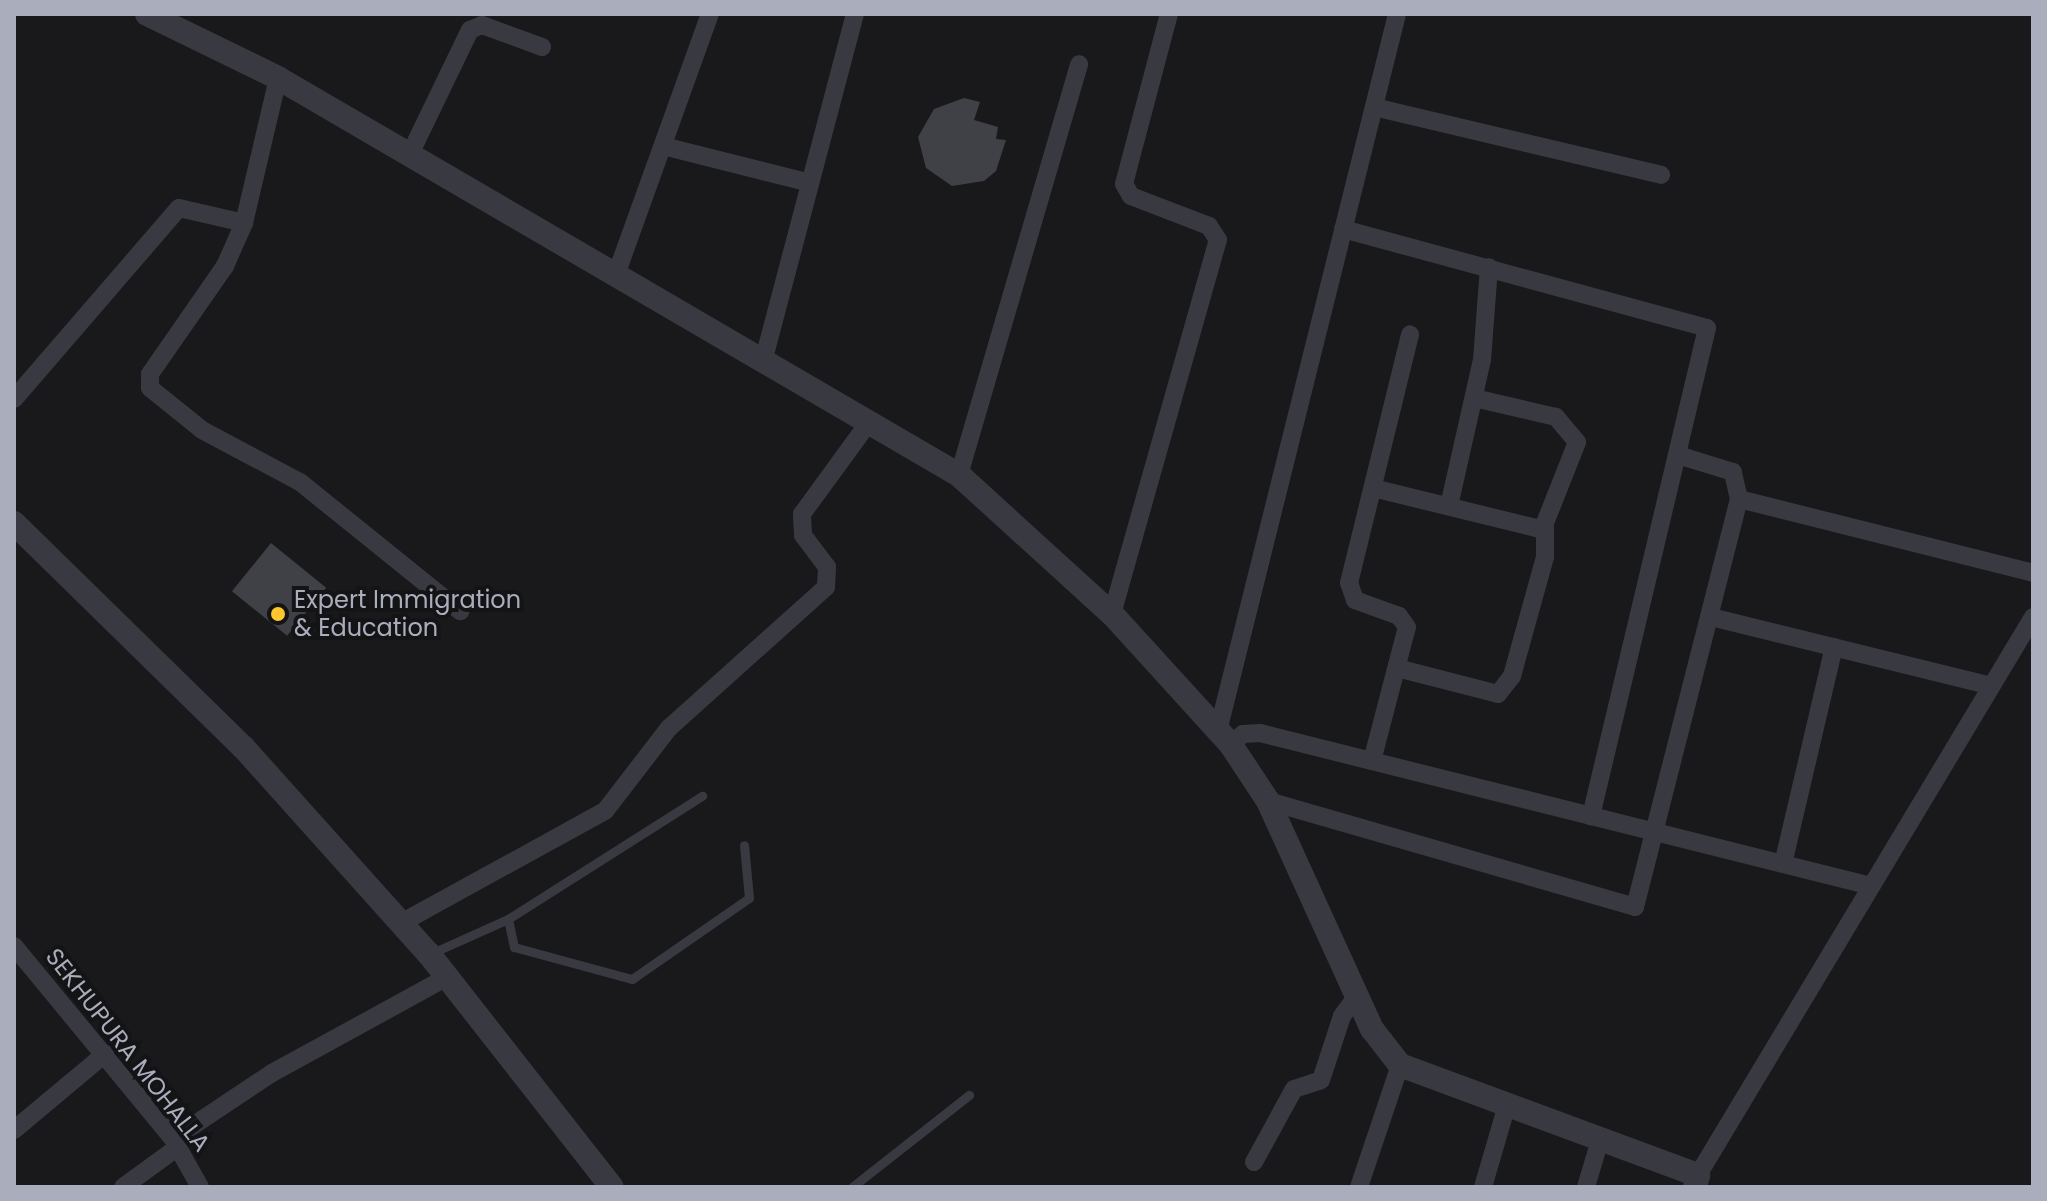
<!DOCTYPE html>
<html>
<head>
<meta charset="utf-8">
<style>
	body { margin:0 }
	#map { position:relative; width:2047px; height:1201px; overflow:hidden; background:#19191b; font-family:Poppins,sans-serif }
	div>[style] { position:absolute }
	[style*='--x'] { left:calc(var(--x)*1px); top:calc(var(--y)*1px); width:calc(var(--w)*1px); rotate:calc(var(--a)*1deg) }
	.building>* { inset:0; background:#404146; transform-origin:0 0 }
	.service>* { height:9px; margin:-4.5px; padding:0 4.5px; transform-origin:4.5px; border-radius:4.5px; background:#393a41 }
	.minor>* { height:18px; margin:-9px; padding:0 9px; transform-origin:9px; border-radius:9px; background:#393a41 }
	.tertiary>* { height:24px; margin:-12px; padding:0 12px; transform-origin:12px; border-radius:12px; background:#393a41 }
	.dots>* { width:22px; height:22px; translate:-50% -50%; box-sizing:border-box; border:4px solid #141416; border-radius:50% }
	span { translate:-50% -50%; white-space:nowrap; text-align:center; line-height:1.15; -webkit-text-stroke:8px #141416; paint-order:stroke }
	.poi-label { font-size:24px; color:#aaaebc }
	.left { translate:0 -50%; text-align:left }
	.street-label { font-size:24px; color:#aaaebc }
	.frame { position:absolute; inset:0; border:16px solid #aaaebc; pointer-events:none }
</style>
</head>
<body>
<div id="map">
	<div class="building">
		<div style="clip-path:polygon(964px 98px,980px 102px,974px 120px,998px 127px,996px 139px,1006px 140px,996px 171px,984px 181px,952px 186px,926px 168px,918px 137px,934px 109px)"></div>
		<div style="left:271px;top:543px;width:71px;height:62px;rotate:39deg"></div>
	</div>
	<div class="service">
		<div style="--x:508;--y:919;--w:29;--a:78"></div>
		<div style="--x:514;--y:947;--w:122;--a:15.2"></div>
		<div style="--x:632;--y:979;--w:142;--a:-34.7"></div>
		<div style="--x:749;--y:898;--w:53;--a:-95.4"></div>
		<div style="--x:432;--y:953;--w:83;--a:-24.1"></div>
		<div style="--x:508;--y:919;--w:230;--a:-32.4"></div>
		<div style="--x:852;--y:1187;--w:149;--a:-38.2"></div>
	</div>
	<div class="minor">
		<div style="--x:1374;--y:107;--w:295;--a:13.3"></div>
		<div style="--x:667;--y:147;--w:147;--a:14.1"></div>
		<div style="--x:410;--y:154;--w:138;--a:-64.2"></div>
		<div style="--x:470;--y:30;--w:13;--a:-23"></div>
		<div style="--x:482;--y:25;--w:64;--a:20.1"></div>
		<div style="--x:244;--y:223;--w:47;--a:113.8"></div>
		<div style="--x:225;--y:266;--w:131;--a:124.8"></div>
		<div style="--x:150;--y:374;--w:14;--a:90"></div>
		<div style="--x:150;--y:388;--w:67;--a:38.9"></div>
		<div style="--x:202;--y:430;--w:111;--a:28"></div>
		<div style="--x:300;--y:482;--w:206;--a:38.9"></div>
		<div style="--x:1343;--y:229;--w:377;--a:15.2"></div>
		<div style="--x:1707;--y:328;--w:502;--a:103.37"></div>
		<div style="--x:617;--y:272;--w:274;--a:-70.2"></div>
		<div style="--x:763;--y:362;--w:360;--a:-75.2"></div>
		<div style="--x:14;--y:399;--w:252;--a:-49.2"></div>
		<div style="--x:179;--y:208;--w:67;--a:13"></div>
		<div style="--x:244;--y:223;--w:149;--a:-76.8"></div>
		<div style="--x:959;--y:475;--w:428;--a:-73.7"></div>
		<div style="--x:1373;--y:488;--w:176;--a:13.8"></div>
		<div style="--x:1739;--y:499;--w:303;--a:14.1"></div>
		<div style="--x:1449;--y:506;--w:150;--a:-77.3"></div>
		<div style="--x:1482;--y:360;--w:93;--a:-85.7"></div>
		<div style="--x:1112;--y:614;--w:389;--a:-74.2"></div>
		<div style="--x:1218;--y:240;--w:17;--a:-123"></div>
		<div style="--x:1209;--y:226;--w:84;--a:-159"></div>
		<div style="--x:1131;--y:196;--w:14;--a:-120"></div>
		<div style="--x:1124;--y:184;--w:176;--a:-75.2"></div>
		<div style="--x:1711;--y:617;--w:288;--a:13.8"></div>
		<div style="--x:1397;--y:668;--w:104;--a:14.4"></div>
		<div style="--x:1498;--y:694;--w:23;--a:-52"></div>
		<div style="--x:1512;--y:676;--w:123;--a:-74.5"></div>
		<div style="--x:1545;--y:557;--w:34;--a:-90"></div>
		<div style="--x:1545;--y:523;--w:87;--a:-68.4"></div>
		<div style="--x:1577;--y:442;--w:33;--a:-130"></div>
		<div style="--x:1556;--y:417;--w:84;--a:-167"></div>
		<div style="--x:1218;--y:731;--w:739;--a:-75.98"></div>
		<div style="--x:1231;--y:745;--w:16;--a:-43"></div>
		<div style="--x:1243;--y:734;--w:17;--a:-3"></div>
		<div style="--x:1260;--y:733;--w:630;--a:14.06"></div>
		<div style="--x:1372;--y:761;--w:138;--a:-75.4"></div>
		<div style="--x:1407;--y:627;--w:14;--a:-126"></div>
		<div style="--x:1399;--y:616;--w:47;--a:-160"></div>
		<div style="--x:1355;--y:600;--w:18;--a:-109"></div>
		<div style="--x:1349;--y:583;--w:256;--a:-76.2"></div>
		<div style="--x:1268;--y:801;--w:382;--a:16.1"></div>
		<div style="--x:1635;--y:907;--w:421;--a:-75.7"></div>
		<div style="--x:1739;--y:499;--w:28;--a:-103"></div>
		<div style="--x:1733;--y:472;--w:54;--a:-162.9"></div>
		<div style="--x:1783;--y:864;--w:223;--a:-76.8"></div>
		<div style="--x:401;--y:923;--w:233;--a:-28.8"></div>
		<div style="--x:605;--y:811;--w:105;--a:-52.4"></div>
		<div style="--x:669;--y:728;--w:211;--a:-41.9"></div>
		<div style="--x:826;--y:587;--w:20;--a:-87"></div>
		<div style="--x:827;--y:567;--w:40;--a:-127"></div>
		<div style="--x:803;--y:535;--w:21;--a:-93"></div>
		<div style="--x:802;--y:514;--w:114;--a:-53.9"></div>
		<div style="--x:14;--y:946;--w:250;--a:50.5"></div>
		<div style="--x:173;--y:1139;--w:55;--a:60.6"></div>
		<div style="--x:14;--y:1130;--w:119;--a:-39.9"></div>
		<div style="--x:173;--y:1139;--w:119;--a:-33.7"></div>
		<div style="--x:272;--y:1073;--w:200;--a:-28.7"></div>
		<div style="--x:1254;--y:1162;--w:83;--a:-61.3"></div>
		<div style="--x:1294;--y:1089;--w:28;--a:-18"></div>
		<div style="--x:1321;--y:1080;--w:67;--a:-71.8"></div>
		<div style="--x:1342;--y:1016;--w:25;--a:-53"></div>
		<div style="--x:1698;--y:1175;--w:651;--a:-59.02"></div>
		<div style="--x:123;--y:1187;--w:68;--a:-36"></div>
		<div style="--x:1359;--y:1187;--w:129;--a:-71.4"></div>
		<div style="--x:1483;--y:1187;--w:85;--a:-73.7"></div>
		<div style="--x:1586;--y:1187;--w:49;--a:-73.4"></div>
	</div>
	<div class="tertiary">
		<div style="--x:147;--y:14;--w:146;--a:26"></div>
		<div style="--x:278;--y:78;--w:788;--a:30.24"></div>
		<div style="--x:959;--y:475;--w:207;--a:42.3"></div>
		<div style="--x:1112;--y:614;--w:177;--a:47.7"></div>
		<div style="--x:1231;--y:745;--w:67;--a:56.5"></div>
		<div style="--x:1268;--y:801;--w:251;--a:65.5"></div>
		<div style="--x:1372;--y:1029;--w:46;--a:52.1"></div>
		<div style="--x:1400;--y:1065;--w:318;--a:20.3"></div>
		<div style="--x:1698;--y:1175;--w:12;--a:104"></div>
		<div style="--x:14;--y:523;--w:320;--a:44.4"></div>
		<div style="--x:243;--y:747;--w:278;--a:48.1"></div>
		<div style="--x:429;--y:954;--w:296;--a:51.9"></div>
	</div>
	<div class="dots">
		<div style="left:278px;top:614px;background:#ffc62d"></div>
	</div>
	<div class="poi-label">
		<span class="left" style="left:294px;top:614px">Expert Immigration<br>&amp; Education</span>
	</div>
	<div class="street-label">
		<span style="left:128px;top:1050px;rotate:52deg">SEKHUPURA MOHALLA</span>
	</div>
	<div class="frame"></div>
</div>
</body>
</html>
